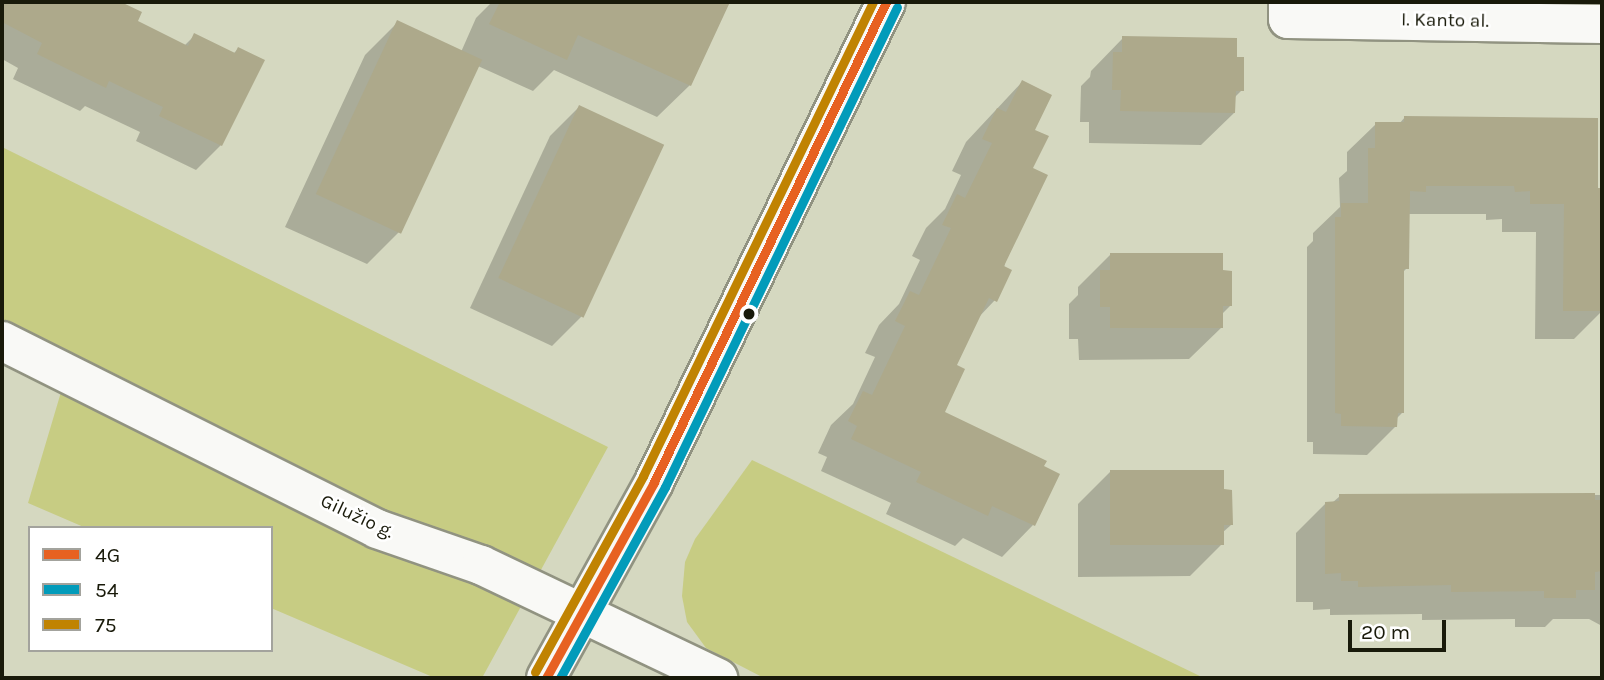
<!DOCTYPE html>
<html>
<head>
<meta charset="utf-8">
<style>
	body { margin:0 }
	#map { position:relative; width:1604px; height:680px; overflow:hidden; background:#d5d8c0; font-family:Karla,sans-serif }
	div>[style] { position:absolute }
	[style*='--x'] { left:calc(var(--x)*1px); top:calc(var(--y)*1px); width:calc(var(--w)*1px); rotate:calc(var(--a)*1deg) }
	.green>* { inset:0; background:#c7cc83 }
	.shadow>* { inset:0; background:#0003 }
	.building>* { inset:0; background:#ada98b; transform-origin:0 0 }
	.roads { filter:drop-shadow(2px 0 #919381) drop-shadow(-2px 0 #919381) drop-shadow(0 2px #919381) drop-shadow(0 -2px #919381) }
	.street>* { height:38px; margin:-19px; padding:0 19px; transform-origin:19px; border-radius:19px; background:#f9f9f6 }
	.bus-1>* { height:9px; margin:-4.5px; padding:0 4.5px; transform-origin:4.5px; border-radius:4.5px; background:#e76121 }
	.bus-2>* { height:9px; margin:-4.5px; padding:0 4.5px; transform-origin:4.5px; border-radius:4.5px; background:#029bba }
	.bus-3>* { height:9px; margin:-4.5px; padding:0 4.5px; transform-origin:4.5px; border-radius:4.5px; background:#c08302 }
	.dots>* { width:19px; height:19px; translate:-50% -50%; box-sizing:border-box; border:4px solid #fff; border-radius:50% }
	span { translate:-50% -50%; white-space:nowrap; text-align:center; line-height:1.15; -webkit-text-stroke:5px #fff; paint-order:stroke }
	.street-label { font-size:19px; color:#191a0a }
	.frame { position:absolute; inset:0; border:4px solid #191a0a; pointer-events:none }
	.legend { position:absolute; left:28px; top:526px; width:245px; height:126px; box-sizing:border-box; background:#fff; border:2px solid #a3a39d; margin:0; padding:9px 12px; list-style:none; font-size:21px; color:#191a0a }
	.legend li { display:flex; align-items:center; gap:14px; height:35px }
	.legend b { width:35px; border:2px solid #a3a39d }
	.scale { position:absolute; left:1348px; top:620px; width:98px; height:32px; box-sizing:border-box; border:4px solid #191a0a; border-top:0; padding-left:9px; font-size:21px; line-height:24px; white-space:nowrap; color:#191a0a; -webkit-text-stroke:5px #fff; paint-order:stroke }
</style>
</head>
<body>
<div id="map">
	<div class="green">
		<div style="clip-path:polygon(2px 147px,608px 447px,482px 678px,435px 678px,271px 608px,271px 528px,86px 528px,28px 503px,64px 382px,2px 353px)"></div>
		<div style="clip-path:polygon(752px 460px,1204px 678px,764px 678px,706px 648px,687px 622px,682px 596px,685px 562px,695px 539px)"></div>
	</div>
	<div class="shadow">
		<div style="clip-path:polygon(2px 2px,12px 2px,43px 18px,51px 2px,117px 2px,140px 13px,135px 22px,184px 46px,194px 36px,233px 54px,238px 49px,221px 145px,196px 170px,136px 141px,140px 132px,85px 106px,80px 111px,13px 79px,18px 68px,2px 59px)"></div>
		<div style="clip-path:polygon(492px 2px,728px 2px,690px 85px,657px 117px,554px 70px,533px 91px,469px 62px,399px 232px,367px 264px,285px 227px,365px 55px,398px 22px,461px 52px,476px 18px)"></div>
		<div style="clip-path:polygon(1123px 38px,1235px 59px,1242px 90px,1234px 98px,1234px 113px,1201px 145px,1089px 143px,1089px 122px,1080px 122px,1081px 86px,1090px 77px,1091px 71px)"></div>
		<div style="clip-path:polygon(1022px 82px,1033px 131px,1031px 169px,995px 300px,977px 319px,954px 366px,942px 413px,1033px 525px,1002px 557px,963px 538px,955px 546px,886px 514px,891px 503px,821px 471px,827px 457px,818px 453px,831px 425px,853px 404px,875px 357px,865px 353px,879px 325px,899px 304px,920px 260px,912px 256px,926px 228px,945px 209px,961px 175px,952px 171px,966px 142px)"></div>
		<div style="clip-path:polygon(579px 107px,581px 317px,552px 346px,470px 308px,550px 136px)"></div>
		<div style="clip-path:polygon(1405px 117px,1602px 190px,1602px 311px,1574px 339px,1535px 339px,1536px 232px,1502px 232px,1502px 219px,1486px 220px,1486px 214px,1408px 214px,1407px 268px,1402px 273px,1402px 413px,1396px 419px,1396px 426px,1367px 455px,1313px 454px,1313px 442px,1307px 442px,1307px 247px,1313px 241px,1313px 233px,1340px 207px,1339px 178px,1347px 171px,1347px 152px,1376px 124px,1399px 124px)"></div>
		<div style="clip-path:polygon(1110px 255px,1222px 272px,1231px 305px,1222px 314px,1222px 327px,1189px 359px,1079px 360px,1078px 339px,1069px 339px,1069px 304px,1078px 295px,1078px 287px)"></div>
		<div style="clip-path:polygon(1110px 472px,1222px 491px,1231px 525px,1222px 533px,1222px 544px,1190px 576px,1078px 577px,1078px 504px)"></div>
		<div style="clip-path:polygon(1602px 495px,1602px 626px,1589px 619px,1553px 619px,1545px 627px,1515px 627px,1515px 619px,1422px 620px,1422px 614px,1330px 615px,1330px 609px,1313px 610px,1313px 602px,1296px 602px,1296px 533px,1326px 503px,1332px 503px,1340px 496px)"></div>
	</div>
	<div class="building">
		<div style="clip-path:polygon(2px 2px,121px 2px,142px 12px,138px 21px,188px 46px,194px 33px,235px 53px,238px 47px,265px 60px,222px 146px,159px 116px,163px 107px,109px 81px,106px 88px,37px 54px,42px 43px,2px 22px)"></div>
		<div style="clip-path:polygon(500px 2px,730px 2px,691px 86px,578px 35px,567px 60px,489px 24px)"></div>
		<div style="left:397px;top:20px;width:94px;height:192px;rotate:25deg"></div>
		<div style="clip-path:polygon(1122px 36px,1237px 38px,1237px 57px,1244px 57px,1244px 91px,1236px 91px,1235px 113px,1120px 111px,1121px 90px,1112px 90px,1113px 52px,1122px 52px)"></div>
		<div style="clip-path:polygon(1022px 80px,1052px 95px,1035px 130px,1049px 136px,1033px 168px,1048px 175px,1004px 266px,1012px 270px,997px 302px,989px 298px,957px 365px,965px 369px,945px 412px,1047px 461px,1044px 466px,1060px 474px,1035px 526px,992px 506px,988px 516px,916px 482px,921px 472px,851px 439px,857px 426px,848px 421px,863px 391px,872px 395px,905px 326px,895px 321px,910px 291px,919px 295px,951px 228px,942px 225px,957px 194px,965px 198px,992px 143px,982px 139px,997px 108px,1006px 112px)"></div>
		<div style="left:579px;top:105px;width:94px;height:191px;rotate:25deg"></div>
		<div style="clip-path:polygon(1404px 116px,1598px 118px,1598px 188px,1602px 188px,1602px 311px,1563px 311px,1564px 204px,1530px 204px,1530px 191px,1515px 192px,1514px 186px,1426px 186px,1426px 192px,1410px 191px,1409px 269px,1404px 269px,1404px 413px,1398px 413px,1397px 427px,1341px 426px,1341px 414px,1335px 413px,1335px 217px,1341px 217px,1341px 203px,1368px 203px,1368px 148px,1375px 148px,1375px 122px,1404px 122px)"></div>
		<div style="clip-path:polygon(1110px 253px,1223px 253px,1223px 270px,1232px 271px,1232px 306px,1223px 306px,1223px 328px,1110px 328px,1110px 307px,1100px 307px,1100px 270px,1110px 270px)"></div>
		<div style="clip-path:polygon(1110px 470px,1224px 470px,1224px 489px,1232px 490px,1233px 525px,1224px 525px,1224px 545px,1110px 545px)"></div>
		<div style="clip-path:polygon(1595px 493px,1595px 500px,1602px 500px,1602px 571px,1595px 572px,1595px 590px,1576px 590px,1576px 598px,1544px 598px,1544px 591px,1451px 592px,1451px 585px,1358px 587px,1358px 581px,1341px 581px,1341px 573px,1325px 574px,1325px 502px,1339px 501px,1339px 494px)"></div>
	</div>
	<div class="roads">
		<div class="street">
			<div style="--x:1288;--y:2;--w:17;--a:90"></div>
			<div style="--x:1288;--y:19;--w:314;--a:0.9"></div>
			<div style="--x:2;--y:341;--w:419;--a:26.6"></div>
			<div style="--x:377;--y:529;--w:110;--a:19.1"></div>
			<div style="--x:481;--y:565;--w:263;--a:25.5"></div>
			<div style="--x:546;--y:678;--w:224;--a:-61.1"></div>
			<div style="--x:654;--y:482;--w:533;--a:-64.2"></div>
		</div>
	</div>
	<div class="bus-1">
		<div style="--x:546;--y:678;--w:224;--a:-61.1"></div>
		<div style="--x:654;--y:482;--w:533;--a:-64.2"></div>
	</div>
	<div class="bus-2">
		<div style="--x:560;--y:678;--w:218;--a:-61.2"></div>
		<div style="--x:665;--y:487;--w:533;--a:-64.2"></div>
	</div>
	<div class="bus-3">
		<div style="--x:535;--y:672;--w:224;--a:-61.1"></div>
		<div style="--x:643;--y:476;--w:527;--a:-64.12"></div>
	</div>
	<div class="dots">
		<div style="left:749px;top:314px;background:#191a0a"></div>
	</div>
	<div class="street-label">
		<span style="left:1445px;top:21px;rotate:1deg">I. Kanto al.</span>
		<span style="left:357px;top:517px;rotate:25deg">Gilužio g.</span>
	</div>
	<div class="frame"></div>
	<ul class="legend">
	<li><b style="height:9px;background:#e76121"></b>4G</li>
	<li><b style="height:9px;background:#029bba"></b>54</li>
	<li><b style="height:9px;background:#c08302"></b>75</li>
	</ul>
	<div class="scale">20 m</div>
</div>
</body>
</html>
